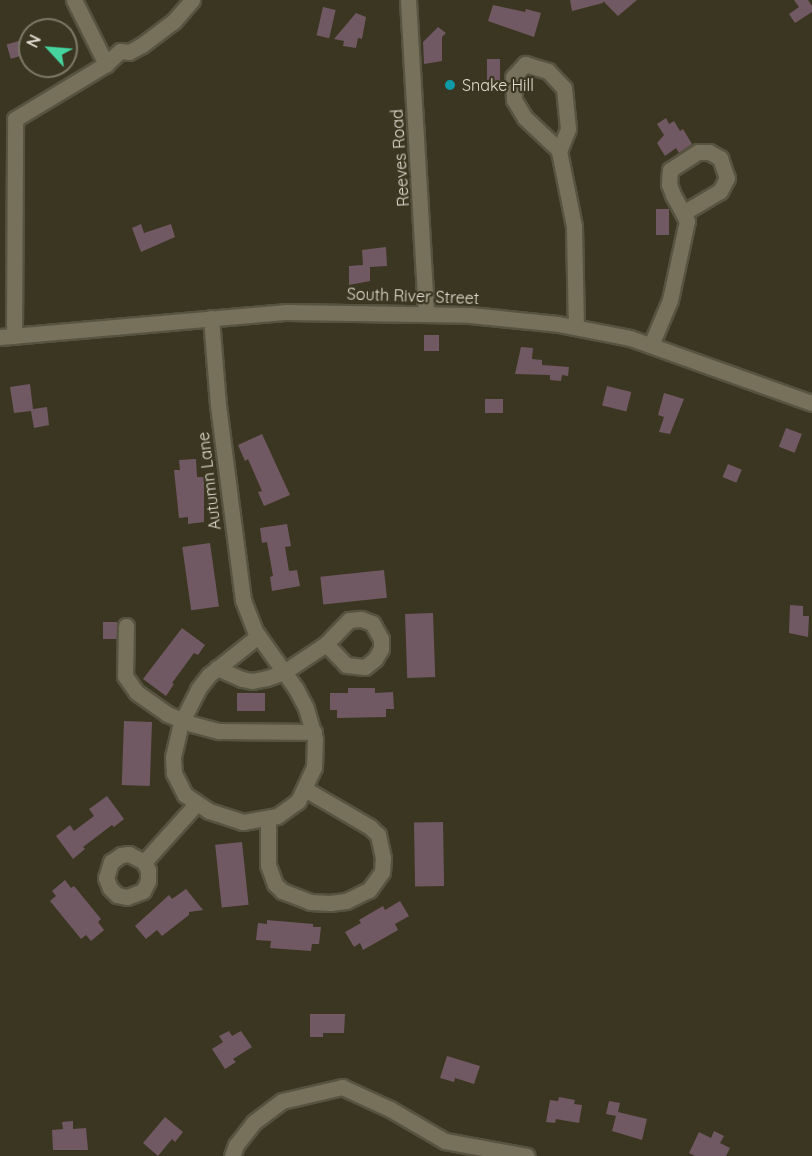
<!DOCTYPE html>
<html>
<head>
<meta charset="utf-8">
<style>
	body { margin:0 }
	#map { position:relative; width:812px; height:1156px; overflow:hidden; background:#3b3621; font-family:Quicksand,sans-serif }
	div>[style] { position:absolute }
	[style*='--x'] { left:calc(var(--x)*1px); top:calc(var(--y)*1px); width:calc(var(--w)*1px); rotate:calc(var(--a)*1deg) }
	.building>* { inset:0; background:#715963; transform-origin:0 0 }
	.roads { filter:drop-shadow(2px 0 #575341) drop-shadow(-2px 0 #575341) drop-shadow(0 2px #575341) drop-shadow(0 -2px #575341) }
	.minor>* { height:15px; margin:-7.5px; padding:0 7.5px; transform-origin:7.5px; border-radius:7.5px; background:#77715b }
	.dots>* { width:16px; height:16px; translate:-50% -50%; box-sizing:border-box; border:3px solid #3b3621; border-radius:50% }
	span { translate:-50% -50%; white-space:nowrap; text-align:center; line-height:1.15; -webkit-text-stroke:4.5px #3b3621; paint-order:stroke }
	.poi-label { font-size:16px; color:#e0ddd1 }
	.left { translate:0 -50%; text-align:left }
	.street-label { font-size:16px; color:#e0ddd1 }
	.north { position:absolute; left:18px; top:18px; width:60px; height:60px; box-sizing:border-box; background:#3b3621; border:2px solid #7d7967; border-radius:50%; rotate:296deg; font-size:16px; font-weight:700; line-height:24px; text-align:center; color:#e0ddd1 }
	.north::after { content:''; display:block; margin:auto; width:21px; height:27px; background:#45d49f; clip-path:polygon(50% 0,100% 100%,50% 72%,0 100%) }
</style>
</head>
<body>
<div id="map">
	<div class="building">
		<div style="clip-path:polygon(570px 0,637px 0,618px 16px,603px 1px,603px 3px,572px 11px)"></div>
		<div style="clip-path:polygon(794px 0,808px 0,812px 6px,812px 12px,795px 23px,789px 14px,799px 7px)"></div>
		<div style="clip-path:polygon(493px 5px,525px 12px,526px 9px,541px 13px,534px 37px,488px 21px)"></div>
		<div style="left:323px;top:7px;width:13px;height:29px;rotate:13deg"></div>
		<div style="clip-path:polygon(356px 13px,366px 17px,362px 39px,358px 38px,356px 48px,343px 46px,344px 41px,334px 39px)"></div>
		<div style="clip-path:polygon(438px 27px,446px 33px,442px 37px,442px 61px,424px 64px,423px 42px)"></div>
		<div style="left:22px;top:40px;width:15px;height:16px;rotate:74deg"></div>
		<div style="left:487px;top:59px;width:13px;height:25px"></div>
		<div style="clip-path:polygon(666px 118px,669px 124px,674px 121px,680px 131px,683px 129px,692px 144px,679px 153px,676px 148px,665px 156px,657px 143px,664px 135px,657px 124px)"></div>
		<div style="left:656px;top:209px;width:13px;height:26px"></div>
		<div style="clip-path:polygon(141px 224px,144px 233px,171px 224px,175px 237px,141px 252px,132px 228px)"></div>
		<div style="clip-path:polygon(386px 247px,387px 266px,370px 267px,370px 281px,349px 285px,349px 266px,363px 265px,362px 250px)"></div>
		<div style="left:424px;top:335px;width:15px;height:16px"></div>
		<div style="clip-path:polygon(521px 347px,533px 348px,532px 359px,542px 360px,542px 365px,569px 367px,568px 376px,562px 375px,561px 381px,550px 380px,550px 375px,515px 374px)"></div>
		<div style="clip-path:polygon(30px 384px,33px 409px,47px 407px,49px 425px,34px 428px,31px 411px,14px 413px,10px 387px)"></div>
		<div style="left:607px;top:386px;width:25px;height:20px;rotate:14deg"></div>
		<div style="clip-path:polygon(664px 393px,684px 399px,670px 434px,659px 432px,664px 417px,658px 415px)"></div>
		<div style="left:485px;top:399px;width:18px;height:14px"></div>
		<div style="left:786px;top:428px;width:17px;height:20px;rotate:21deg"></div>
		<div style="clip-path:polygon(262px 434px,290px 495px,264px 506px,258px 492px,262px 491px,248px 459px,245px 461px,238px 445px)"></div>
		<div style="clip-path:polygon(196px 459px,197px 477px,204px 477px,204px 522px,188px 524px,188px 517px,179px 518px,174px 470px,180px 470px,179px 460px)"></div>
		<div style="left:728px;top:464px;width:15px;height:14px;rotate:23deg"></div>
		<div style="clip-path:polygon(287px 524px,291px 546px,285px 547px,289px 571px,297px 570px,300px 586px,272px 591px,270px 577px,273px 576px,267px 542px,262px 543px,260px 528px)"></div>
		<div style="left:210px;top:543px;width:64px;height:28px;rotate:82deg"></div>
		<div style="left:384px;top:570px;width:28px;height:64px;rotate:84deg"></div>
		<div style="clip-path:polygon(790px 605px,803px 606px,803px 616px,809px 616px,808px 637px,789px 633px)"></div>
		<div style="left:433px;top:613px;width:64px;height:28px;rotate:88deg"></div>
		<div style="left:103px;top:622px;width:14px;height:17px"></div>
		<div style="clip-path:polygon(182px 628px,205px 645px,198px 655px,194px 653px,172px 683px,174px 684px,166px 696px,143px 679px)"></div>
		<div style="clip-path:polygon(348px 688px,375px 688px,375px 693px,393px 692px,394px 709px,386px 709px,386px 717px,337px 718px,337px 710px,330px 710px,330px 693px,348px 693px)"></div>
		<div style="left:237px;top:693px;width:28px;height:18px"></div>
		<div style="left:124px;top:721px;width:28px;height:64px;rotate:2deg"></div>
		<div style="clip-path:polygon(107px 796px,124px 819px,114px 827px,112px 825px,83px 847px,85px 849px,73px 859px,56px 836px,70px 825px,74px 831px,94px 816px,89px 809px)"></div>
		<div style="left:443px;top:822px;width:64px;height:29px;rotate:89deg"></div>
		<div style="left:242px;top:842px;width:63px;height:27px;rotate:84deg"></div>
		<div style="clip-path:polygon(65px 880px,71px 888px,74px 886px,101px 919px,98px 922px,104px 930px,91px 941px,86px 935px,81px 939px,50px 901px,56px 896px,52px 891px)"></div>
		<div style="clip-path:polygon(186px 889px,203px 910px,189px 912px,189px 915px,162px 936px,157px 930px,146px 939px,135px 926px,169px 895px,172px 899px)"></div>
		<div style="clip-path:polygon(400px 901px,409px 916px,395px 924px,398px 930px,363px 950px,360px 943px,354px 947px,345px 932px,361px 923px,359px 920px,383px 906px,385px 910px)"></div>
		<div style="clip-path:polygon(267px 920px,313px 924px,313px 927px,321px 927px,319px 944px,312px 944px,311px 951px,270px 948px,271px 941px,256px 940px,258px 923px,267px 924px)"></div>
		<div style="clip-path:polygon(310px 1014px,345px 1014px,344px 1033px,323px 1033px,323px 1037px,310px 1037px)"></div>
		<div style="clip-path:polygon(229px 1031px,232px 1036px,241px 1031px,252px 1047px,233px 1059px,236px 1062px,225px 1069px,212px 1049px,223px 1042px,219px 1036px)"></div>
		<div style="clip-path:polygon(447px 1056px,480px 1066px,474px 1084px,455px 1078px,454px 1082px,440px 1078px)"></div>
		<div style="clip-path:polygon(559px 1097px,575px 1100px,574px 1104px,582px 1105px,579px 1123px,556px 1119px,555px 1123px,546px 1122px,550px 1100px,558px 1101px)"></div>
		<div style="clip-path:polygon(609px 1101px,620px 1103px,618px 1112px,647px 1119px,642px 1140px,612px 1131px,616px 1116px,606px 1114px)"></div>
		<div style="clip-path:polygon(165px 1117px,183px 1132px,175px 1142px,172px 1139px,158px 1156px,143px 1143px)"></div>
		<div style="clip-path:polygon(73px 1121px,73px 1129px,86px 1128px,88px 1150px,53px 1150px,52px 1130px,63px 1129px,62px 1122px)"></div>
		<div style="clip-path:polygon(714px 1131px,724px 1136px,720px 1143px,730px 1148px,726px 1156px,695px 1156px,689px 1153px,699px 1132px,711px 1138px)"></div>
	</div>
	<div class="roads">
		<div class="minor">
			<div style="--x:74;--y:0;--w:72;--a:63.4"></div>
			<div style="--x:408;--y:0;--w:314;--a:86.7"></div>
			<div style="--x:559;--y:150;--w:47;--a:-136.7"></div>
			<div style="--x:525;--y:118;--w:21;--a:-121"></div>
			<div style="--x:514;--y:100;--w:23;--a:-92"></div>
			<div style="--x:513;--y:77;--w:18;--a:-47"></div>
			<div style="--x:525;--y:64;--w:24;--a:17"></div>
			<div style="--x:548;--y:71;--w:23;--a:47"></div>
			<div style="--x:564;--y:88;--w:41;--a:84.4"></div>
			<div style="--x:568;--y:129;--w:24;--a:112"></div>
			<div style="--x:559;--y:151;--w:76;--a:78.7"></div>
			<div style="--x:574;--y:226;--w:101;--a:88.9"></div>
			<div style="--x:211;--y:318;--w:87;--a:85.4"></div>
			<div style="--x:218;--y:405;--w:197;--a:82.7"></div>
			<div style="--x:243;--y:600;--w:33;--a:69"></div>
			<div style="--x:255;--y:631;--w:71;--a:54.7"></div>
			<div style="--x:296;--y:689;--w:21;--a:62"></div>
			<div style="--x:306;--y:708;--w:32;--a:74"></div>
			<div style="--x:315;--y:739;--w:28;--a:92"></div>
			<div style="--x:314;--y:767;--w:38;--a:115"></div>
			<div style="--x:298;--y:801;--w:26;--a:144"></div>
			<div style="--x:277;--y:816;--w:35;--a:170"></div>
			<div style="--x:243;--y:822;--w:36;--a:-162"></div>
			<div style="--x:209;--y:811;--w:29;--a:-146"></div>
			<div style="--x:185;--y:795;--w:25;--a:-117"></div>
			<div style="--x:174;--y:773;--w:16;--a:-94"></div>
			<div style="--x:173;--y:757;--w:35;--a:-77"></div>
			<div style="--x:181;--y:723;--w:38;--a:-63"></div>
			<div style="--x:198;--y:689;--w:18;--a:-52"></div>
			<div style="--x:209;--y:675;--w:63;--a:-38.5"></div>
			<div style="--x:14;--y:336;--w:217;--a:-89.7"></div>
			<div style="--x:15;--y:119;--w:106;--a:-31.1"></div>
			<div style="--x:106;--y:64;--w:19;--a:-43"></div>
			<div style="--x:120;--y:51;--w:9;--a:6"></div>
			<div style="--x:129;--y:52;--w:15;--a:-28"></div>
			<div style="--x:142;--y:45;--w:39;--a:-37"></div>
			<div style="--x:173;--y:22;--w:29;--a:-49"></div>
			<div style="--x:0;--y:337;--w:288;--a:-5"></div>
			<div style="--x:287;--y:312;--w:183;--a:0.9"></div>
			<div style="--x:470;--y:315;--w:88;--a:5.8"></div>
			<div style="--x:558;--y:324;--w:73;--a:11"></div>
			<div style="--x:630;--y:338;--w:193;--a:19.7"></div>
			<div style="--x:651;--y:345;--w:49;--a:-67.1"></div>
			<div style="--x:670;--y:300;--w:81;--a:-77.9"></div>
			<div style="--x:687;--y:221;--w:9;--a:-117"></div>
			<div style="--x:683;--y:213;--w:21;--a:-119"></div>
			<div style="--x:673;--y:195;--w:12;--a:-110"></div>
			<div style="--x:669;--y:184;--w:14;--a:-86"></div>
			<div style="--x:670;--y:170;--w:33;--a:-33"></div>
			<div style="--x:698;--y:152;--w:11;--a:0"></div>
			<div style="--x:709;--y:152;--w:13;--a:29"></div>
			<div style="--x:720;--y:158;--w:21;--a:71"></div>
			<div style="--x:727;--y:178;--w:15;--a:118"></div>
			<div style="--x:720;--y:191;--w:43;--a:149.3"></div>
			<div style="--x:126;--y:626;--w:50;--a:91.1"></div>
			<div style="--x:125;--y:676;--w:19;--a:55"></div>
			<div style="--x:136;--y:692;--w:38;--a:35"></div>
			<div style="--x:167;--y:714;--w:27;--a:22"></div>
			<div style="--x:192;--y:724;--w:28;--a:15"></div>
			<div style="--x:219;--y:731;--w:95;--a:0.6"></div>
			<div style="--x:217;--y:668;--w:27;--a:24"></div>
			<div style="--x:242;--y:679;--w:10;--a:11"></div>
			<div style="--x:252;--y:681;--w:15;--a:-11"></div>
			<div style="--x:267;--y:678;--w:18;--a:-19"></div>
			<div style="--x:284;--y:672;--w:50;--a:-33.7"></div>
			<div style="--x:326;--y:644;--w:29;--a:46"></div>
			<div style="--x:346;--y:665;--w:19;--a:6"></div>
			<div style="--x:365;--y:667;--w:13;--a:-39"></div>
			<div style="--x:375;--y:659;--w:12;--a:-59"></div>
			<div style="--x:381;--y:649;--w:10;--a:-90"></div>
			<div style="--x:381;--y:639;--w:18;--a:-119"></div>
			<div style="--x:372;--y:623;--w:12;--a:-160"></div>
			<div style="--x:361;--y:619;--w:12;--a:175"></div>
			<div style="--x:349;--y:620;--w:33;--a:134"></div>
			<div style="--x:268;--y:820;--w:45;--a:90"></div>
			<div style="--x:268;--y:865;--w:20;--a:70"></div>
			<div style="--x:275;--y:884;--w:10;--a:45"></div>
			<div style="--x:282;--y:891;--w:30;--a:21"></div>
			<div style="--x:310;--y:902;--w:20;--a:3"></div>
			<div style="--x:330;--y:903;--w:16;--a:-7"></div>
			<div style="--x:346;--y:901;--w:25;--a:-26"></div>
			<div style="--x:369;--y:890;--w:22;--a:-54"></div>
			<div style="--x:382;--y:872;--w:14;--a:-86"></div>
			<div style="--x:383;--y:858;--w:24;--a:-102"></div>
			<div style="--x:378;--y:835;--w:11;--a:-135"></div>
			<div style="--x:370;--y:827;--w:75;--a:-149.7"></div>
			<div style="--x:144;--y:862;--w:9;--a:63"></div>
			<div style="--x:148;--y:870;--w:11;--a:90"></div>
			<div style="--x:148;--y:881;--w:11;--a:117"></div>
			<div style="--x:143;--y:891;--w:17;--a:159"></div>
			<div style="--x:127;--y:897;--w:10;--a:-169"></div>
			<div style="--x:117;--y:895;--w:10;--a:-135"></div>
			<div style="--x:110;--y:888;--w:11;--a:-112"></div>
			<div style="--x:106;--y:878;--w:17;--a:-73"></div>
			<div style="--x:111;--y:862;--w:12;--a:-35"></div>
			<div style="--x:121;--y:855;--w:8;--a:-7"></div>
			<div style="--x:129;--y:854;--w:17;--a:28"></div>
			<div style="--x:144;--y:862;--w:78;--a:-48.1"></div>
			<div style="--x:232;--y:1156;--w:12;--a:-70"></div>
			<div style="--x:236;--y:1145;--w:29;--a:-52"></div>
			<div style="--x:254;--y:1122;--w:35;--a:-37"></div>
			<div style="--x:282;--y:1101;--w:62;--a:-13.1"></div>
			<div style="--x:342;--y:1087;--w:53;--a:24.6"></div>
			<div style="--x:390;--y:1109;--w:64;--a:30.2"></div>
			<div style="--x:445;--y:1141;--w:83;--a:10.4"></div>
		</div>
	</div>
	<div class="dots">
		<div style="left:450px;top:85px;background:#0f9aa8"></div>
	</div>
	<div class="poi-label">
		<span class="left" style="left:462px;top:85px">Snake Hill</span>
	</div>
	<div class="street-label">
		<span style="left:400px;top:158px;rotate:-94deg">Reeves Road</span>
		<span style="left:413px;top:296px;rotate:2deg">South River Street</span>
		<span style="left:209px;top:481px;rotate:-97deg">Autumn Lane</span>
	</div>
	<div class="north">N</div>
</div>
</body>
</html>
